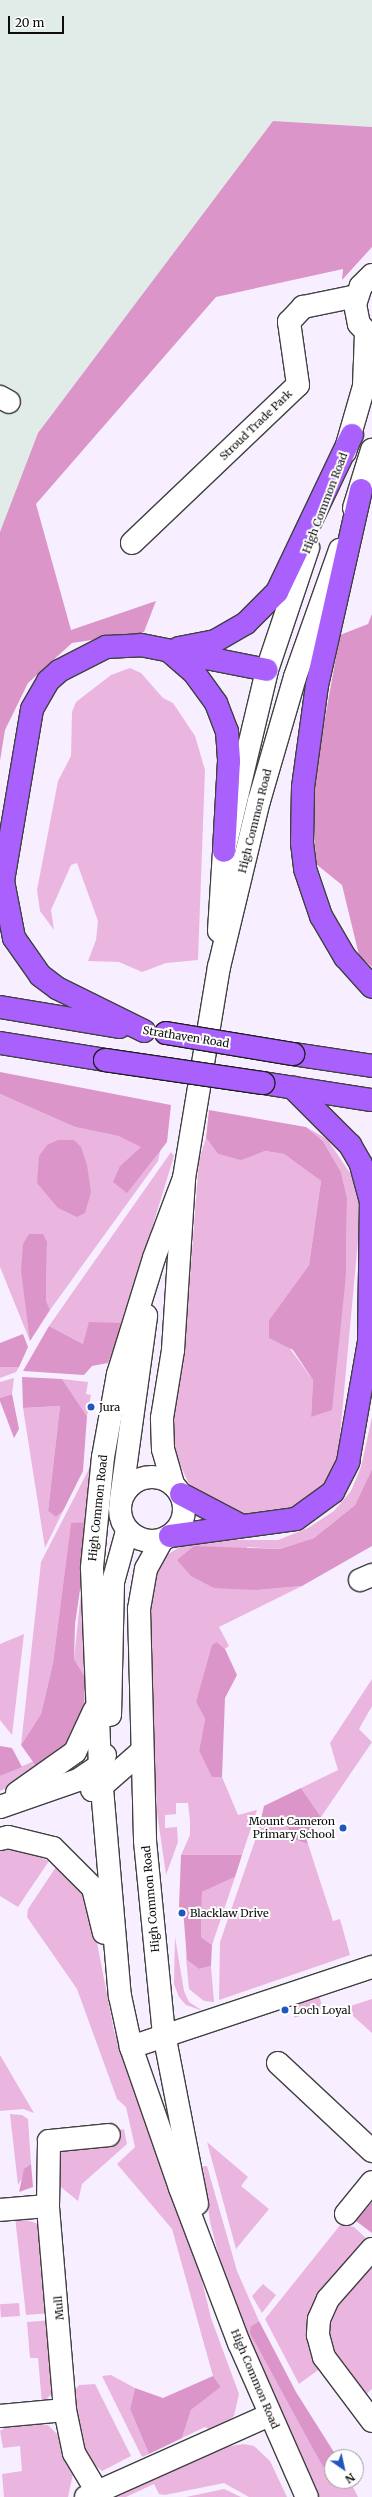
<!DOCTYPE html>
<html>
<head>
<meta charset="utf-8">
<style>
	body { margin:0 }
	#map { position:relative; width:372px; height:2497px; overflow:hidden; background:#f7eeff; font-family:Merriweather,serif }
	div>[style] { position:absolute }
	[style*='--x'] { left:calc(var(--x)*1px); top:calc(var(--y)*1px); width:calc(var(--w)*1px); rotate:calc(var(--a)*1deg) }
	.industrial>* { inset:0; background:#e1ece8 }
	.green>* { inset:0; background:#eab6e0; transform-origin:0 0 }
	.forest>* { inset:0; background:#dc95c9 }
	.roads { filter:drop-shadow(1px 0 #404040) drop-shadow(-1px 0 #404040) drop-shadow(0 1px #404040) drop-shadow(0 -1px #404040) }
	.minor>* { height:22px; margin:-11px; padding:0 11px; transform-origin:11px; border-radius:11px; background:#fff }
	.minor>.ring { margin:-11px; padding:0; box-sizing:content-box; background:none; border:22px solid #fff; border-radius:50% }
	.major>* { height:22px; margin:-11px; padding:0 11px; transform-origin:11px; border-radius:11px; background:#aa60fc }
	.bridges { filter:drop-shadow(1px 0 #1e1e1e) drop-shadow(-1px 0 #1e1e1e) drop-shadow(0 1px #1e1e1e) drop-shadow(0 -1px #1e1e1e) }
	.major-bridge>* { height:22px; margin:-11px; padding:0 11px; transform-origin:11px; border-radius:11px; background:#aa60fc }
	.dots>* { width:11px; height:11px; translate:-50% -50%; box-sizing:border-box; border:2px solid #fff; border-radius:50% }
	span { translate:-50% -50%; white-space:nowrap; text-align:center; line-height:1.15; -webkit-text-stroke:4px #fff; paint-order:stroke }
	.street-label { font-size:11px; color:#0d0d0d }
	.poi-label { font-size:11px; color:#0d0d0d }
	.left { translate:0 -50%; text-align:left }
	.right { translate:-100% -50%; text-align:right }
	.north { position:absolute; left:324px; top:2449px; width:40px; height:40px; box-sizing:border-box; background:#fff; border:1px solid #9e9e9e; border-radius:50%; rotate:146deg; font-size:11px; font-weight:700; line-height:16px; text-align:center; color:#0d0d0d }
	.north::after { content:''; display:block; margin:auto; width:14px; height:18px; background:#2156c1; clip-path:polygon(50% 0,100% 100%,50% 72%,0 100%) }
	.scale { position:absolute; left:8px; top:16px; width:56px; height:18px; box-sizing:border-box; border:2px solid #0d0d0d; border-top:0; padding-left:5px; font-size:12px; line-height:14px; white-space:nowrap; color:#0d0d0d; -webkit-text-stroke:3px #fff; paint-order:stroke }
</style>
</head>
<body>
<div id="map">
	<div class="industrial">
		<div style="clip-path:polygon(0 0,372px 0,372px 127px,273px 121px,0 532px)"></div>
	</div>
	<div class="green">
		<div style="clip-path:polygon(130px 668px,141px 673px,163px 698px,173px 703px,195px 736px,205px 770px,198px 960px,166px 963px,142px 972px,119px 962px,88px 961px,96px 940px,98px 921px,77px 863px,71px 865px,51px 910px,54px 930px,40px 911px,37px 890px,58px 781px,71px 756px,72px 712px,76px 702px,111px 675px)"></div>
		<div style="clip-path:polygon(0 1094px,75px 1127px,118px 1136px,142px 1147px,120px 1166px,127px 1192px,161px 1148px,158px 1161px,50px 1310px,46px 1302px,47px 1242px,30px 1341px,0 1267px)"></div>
		<div style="clip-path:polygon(306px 1127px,327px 1139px,350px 1173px,355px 1172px,362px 1197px,338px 1457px,325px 1483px,305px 1502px,279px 1514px,252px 1516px,226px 1512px,203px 1498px,188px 1482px,174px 1451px,171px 1432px,187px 1317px,199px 1160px,206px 1138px,218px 1154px,241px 1159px,265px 1151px,284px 1154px,321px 1181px,309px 1265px,269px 1320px,313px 1380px,311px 1417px,333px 1394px,336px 1337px,346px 1275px,347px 1198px,341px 1172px,323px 1141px)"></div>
		<div style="clip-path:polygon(171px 1152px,174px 1156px,123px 1323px,83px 1344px,49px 1326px)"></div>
		<div style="clip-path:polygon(0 1367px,19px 1367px,16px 1372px,0 1378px)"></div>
		<div style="clip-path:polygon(14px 1378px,12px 1394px,0 1398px,0 1382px)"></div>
		<div style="clip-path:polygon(62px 1379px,88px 1382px,86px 1394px,91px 1395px,87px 1416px)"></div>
		<div style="clip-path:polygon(60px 1406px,48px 1511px,56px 1517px,63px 1511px,45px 1548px,23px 1408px)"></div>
		<div style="clip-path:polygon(372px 1417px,372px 1469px,355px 1505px,314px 1538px,280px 1549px,247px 1547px,258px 1590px,302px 1586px,219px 1627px,229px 1646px,225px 1649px,217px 1642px,196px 1702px,205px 1719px,199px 1751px,212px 1776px,222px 1777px,238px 1815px,257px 1810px,242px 1855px,181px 1855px,190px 1835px,190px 1821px,188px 1803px,176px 1803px,176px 1814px,165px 1815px,165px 1828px,177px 1827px,178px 1842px,166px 1875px,157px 1812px,151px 1701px,150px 1587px,162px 1558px,191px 1540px,278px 1540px,308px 1528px,334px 1511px,351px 1491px,361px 1467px)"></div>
		<div style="clip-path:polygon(94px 1437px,96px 1476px,90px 1522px,71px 1524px,53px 1663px,41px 1714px,21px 1745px,41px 1562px,89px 1469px)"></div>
		<div style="clip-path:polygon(86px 1544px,85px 1677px,74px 1659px)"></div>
		<div style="clip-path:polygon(24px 1634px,12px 1735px,0 1720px,0 1644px)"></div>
		<div style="clip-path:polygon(372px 1679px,372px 1706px,359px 1729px,372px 1742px,321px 1817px,301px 1788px,338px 1770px,330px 1743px)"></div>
		<div style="clip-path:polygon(34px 1761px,41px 1773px,0 1791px,0 1776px)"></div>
		<div style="clip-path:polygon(284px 1822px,296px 1840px,308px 1844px,333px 1921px,340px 1919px,350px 1955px,219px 2000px,220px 1942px,259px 1829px)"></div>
		<div style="clip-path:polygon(0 1847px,26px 1851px,49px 1861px,18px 1907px,0 1896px)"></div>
		<div style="clip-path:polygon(58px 1864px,76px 1880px,89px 1901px,114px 2031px,198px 2264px,211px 2318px,239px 2394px,234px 2416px,224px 2424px,211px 2430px,205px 2427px,182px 2438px,191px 2410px,221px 2387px,213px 2376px,172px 2229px,117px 2164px,135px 2147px,126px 2107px,117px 2099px,77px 1989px,27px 1917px,28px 1909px)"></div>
		<div style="clip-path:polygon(235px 1877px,212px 1945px,201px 1937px,202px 1892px)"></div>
		<div style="clip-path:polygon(175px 1937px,184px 1991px,189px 2002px,203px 2011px,186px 2005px,179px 1997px,174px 1984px)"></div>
		<div style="clip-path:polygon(185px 1947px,187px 1960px,199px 1969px,211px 1966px,214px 2002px,204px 2001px,189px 1989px)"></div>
		<div style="left:319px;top:1996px;width:13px;height:30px;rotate:72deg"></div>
		<div style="clip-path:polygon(372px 1999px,372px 2033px,344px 2008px)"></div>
		<div style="clip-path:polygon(0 2055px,34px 2113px,23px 2109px,0 2111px)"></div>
		<div style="clip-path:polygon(10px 2114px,22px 2115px,28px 2119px,31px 2164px,18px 2185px)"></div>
		<div style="clip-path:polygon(124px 2129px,127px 2144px,82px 2184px,78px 2201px,56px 2183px,55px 2158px,61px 2148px)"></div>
		<div style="clip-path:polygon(207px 2142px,248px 2177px,241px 2186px,269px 2209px,236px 2249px)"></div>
		<div style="clip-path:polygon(203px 2166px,207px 2166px,237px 2271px,259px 2321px,251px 2326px,323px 2467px,332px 2468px,332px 2481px,350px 2481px,358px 2497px,319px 2497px,285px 2426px,246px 2336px,222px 2268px,210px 2222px)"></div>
		<div style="clip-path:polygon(15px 2217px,36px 2223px,43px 2234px,51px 2313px,26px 2315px)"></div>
		<div style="clip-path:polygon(341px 2224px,354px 2227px,370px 2242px,322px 2295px,321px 2368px,299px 2384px,265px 2319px)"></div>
		<div style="clip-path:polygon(372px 2263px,372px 2389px,365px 2395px,336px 2358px,326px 2334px,328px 2316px)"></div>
		<div style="clip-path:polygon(263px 2284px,276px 2295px,262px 2313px,252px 2296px)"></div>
		<div style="left:19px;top:2303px;width:13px;height:19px;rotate:86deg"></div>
		<div style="clip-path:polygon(53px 2320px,57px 2388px,42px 2404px,38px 2358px,30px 2358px,27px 2322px)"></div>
		<div style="clip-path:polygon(111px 2375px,135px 2388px,130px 2409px,149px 2454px,142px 2457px,102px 2376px)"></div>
		<div style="clip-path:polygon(95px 2384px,131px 2456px,102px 2471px,79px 2452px,75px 2390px,79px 2385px)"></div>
		<div style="clip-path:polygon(33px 2422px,48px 2425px,62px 2439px,73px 2474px,68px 2497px,4px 2497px,2px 2474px,22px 2471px,20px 2446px,3px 2448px,0 2431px,11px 2424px)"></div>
		<div style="clip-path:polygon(244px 2444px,254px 2446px,270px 2461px,287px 2497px,249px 2497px,224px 2483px,165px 2495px,159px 2494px,154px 2484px,126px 2497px,106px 2497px,225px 2447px)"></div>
		<div style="clip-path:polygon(224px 2489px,241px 2497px,186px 2497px)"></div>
	</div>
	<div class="forest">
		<div style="clip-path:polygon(273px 121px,372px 127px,372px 247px,342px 280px,343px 269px,216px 297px,36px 504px,71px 630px,156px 601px,144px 632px,72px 643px,28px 683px,5px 730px,0 761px,0 532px,38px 433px)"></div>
		<div style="clip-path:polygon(372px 614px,372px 967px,359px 955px,342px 885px,316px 864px,312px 790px,340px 635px,368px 624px)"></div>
		<div style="clip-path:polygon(0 1072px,171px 1105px,167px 1142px,127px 1193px,113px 1182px,120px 1166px,141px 1147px,118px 1136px,75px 1127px,0 1094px)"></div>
		<div style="clip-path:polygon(209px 1110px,306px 1127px,323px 1141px,341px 1172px,347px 1198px,346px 1275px,332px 1410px,311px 1417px,313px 1380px,293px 1350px,269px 1338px,269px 1320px,309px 1265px,321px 1181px,284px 1154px,265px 1151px,241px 1160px,218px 1154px,206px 1138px)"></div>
		<div style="clip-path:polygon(58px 1140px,74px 1140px,81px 1147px,87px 1165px,91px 1192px,85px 1213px,77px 1217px,58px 1208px,37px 1183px,39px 1156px,47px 1145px)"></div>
		<div style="clip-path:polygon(29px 1234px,43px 1234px,47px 1242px,46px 1301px,50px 1310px,30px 1341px,21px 1271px,23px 1244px)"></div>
		<div style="clip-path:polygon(89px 1322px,123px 1323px,108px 1363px,92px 1366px,84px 1375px,23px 1371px,49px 1326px,83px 1344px)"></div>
		<div style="clip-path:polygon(23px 1334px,28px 1347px,19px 1367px,0 1367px,0 1343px)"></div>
		<div style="clip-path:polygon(22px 1377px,62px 1379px,87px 1416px,83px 1471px,63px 1511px,56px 1517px,48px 1511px,60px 1406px,23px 1408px)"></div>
		<div style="clip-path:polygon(12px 1394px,19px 1429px,14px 1438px,0 1401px,0 1398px)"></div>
		<div style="clip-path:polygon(372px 1469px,372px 1546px,302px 1586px,258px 1590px,214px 1588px,191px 1576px,177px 1560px,194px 1546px,280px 1549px,314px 1538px,355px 1505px)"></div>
		<div style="clip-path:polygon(90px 1522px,75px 1624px,74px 1659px,85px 1677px,84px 1723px,77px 1740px,41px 1773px,21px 1745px,41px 1714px,53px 1663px,71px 1523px)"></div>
		<div style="clip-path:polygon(217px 1642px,225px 1649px,237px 1675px,225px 1698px,222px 1777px,212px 1777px,199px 1751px,205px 1719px,196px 1702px,212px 1645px)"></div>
		<div style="clip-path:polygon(0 1746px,12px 1748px,22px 1767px,0 1776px)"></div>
		<div style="clip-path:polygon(301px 1788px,321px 1817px,306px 1838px,308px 1844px,296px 1840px,284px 1822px,259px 1828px,264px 1806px)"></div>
		<div style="clip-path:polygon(181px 1855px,242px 1855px,235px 1877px,202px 1892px,201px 1937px,212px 1945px,211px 1966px,199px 1969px,187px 1960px,183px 1908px,179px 1907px)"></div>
		<div style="clip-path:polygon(31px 2164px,33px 2187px,19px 2192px,24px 2169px)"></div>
		<div style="clip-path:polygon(372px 2202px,372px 2233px,356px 2221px)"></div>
		<div style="clip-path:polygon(259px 2321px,296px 2392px,337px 2457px,332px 2457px,332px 2468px,323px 2467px,250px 2333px,251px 2326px)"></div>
		<div style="clip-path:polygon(213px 2376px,221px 2387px,191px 2410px,182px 2438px,149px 2454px,130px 2409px,135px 2388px,163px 2398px)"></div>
	</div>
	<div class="roads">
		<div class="minor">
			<div style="--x:372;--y:275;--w:16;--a:135"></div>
			<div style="--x:361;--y:286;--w:19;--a:108"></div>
			<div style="--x:355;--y:304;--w:20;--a:79"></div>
			<div style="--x:359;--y:324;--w:19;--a:47"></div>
			<div style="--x:0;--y:397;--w:10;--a:29"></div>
			<div style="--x:345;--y:452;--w:69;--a:-73.9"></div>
			<div style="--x:364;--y:386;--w:53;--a:-87.8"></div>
			<div style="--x:354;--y:508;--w:61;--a:-72.8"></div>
			<div style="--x:132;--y:543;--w:229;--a:-43.6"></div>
			<div style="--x:298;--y:385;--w:64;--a:-98.1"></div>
			<div style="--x:289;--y:322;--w:21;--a:-47"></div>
			<div style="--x:303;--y:307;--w:55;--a:-11.5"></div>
			<div style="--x:219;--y:931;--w:80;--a:-86.4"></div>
			<div style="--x:224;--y:851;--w:186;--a:-76.6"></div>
			<div style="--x:267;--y:670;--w:129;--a:-71.4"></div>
			<div style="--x:184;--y:1178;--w:85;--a:110.6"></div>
			<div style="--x:154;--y:1258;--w:121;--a:107.2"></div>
			<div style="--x:118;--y:1374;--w:84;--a:100.2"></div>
			<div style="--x:103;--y:1457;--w:112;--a:95.7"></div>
			<div style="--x:92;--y:1568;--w:197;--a:87.7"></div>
			<div style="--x:100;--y:1765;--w:232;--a:85.1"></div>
			<div style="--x:120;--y:1996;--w:52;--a:77.8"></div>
			<div style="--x:131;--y:2047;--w:149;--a:70.8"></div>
			<div style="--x:180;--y:2188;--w:166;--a:69.2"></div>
			<div style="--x:239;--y:2343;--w:168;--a:66.2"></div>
			<div class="ring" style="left:120px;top:1477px;width:42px;height:42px"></div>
			<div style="--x:173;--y:1484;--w:36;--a:-106"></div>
			<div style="--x:163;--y:1449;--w:31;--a:-92"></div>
			<div style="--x:162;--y:1418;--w:69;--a:-80.8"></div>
			<div style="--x:173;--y:1350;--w:172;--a:-86.3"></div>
			<div style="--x:184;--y:1178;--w:214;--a:-80.6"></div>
			<div style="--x:219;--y:967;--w:171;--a:-76.5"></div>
			<div style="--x:259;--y:801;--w:129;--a:-73.8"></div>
			<div style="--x:295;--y:677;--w:135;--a:-70.5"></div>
			<div style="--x:121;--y:1499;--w:185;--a:-82.2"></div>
			<div style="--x:162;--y:1540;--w:33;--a:119"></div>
			<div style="--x:146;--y:1569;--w:41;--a:99.9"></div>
			<div style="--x:139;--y:1609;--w:232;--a:88.5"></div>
			<div style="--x:145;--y:1841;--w:194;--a:84.4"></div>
			<div style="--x:164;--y:2034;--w:173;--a:79"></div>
			<div style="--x:360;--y:1580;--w:13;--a:-23"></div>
			<div style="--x:110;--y:1715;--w:133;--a:-88.7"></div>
			<div style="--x:113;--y:1582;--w:53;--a:-74.6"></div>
			<div style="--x:92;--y:1790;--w:11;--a:-22"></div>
			<div style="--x:102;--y:1786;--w:52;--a:-41.1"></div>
			<div style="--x:17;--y:1793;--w:71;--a:-35.3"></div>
			<div style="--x:75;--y:1752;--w:45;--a:-65.1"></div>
			<div style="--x:0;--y:1807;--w:83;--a:-19.1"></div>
			<div style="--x:78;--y:1780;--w:27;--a:-34"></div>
			<div style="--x:100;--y:1765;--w:11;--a:-63"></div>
			<div style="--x:0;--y:1839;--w:8;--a:-14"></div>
			<div style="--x:8;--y:1837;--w:46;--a:13.7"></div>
			<div style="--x:53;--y:1848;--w:57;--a:45"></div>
			<div style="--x:93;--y:1888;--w:46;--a:76.3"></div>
			<div style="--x:131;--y:2047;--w:254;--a:-18.4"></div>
			<div style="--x:278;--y:2063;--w:129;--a:43.1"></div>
			<div style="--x:0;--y:2210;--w:48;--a:-4.8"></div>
			<div style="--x:346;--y:2214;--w:41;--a:-50.9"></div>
			<div style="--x:372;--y:2249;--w:67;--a:131.3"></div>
			<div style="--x:328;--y:2299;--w:22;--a:114"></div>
			<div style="--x:319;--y:2319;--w:16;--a:94"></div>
			<div style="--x:318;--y:2335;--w:23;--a:75"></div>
			<div style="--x:324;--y:2357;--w:80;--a:53.1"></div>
			<div style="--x:0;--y:2416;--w:65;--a:-5.3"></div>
			<div style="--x:96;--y:2490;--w:43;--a:-120.7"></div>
			<div style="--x:74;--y:2453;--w:44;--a:-101.8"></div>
			<div style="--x:65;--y:2410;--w:205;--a:-94.8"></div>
			<div style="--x:48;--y:2206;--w:65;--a:-89.1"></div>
			<div style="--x:49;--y:2141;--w:60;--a:-5.7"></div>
			<div style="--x:86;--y:2497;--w:201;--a:-24.1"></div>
		</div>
		<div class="major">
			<div style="--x:361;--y:490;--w:200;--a:102.7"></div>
			<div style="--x:317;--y:685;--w:103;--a:97.8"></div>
			<div style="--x:303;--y:787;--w:56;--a:91"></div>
			<div style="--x:302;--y:843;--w:26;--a:83"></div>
			<div style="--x:305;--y:869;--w:50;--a:71.2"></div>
			<div style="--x:321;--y:916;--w:48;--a:59.7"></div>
			<div style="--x:345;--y:957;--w:40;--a:48"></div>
			<div style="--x:179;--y:648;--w:37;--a:-11"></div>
			<div style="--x:215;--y:641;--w:36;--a:-30"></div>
			<div style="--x:246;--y:623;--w:44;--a:-45"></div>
			<div style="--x:277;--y:592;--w:174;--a:-64.5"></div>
			<div style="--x:169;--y:651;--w:35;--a:41"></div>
			<div style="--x:195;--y:674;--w:36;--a:54"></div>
			<div style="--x:216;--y:703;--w:30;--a:69"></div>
			<div style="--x:227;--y:731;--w:30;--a:86"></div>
			<div style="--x:229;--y:761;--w:90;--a:93.2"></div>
			<div style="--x:0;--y:1007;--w:121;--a:9.5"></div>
			<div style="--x:144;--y:1031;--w:97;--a:-153.7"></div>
			<div style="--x:57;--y:988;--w:21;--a:-143"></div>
			<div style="--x:40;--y:975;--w:45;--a:-125.1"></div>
			<div style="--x:14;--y:938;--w:58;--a:-100.9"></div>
			<div style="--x:3;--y:881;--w:174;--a:-80.4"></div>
			<div style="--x:32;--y:709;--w:32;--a:-60"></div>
			<div style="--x:48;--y:681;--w:15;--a:-42"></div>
			<div style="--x:59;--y:671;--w:53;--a:-27.1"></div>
			<div style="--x:106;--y:647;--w:35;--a:-3"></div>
			<div style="--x:141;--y:645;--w:128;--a:11.2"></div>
			<div style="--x:0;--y:1043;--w:106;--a:9.2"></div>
			<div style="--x:293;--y:1054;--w:80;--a:8.6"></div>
			<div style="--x:263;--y:1083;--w:110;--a:8.9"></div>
			<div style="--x:181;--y:1494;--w:64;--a:27.8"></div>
			<div style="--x:170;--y:1536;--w:127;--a:-7.7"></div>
			<div style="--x:296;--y:1519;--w:46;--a:-36.1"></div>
			<div style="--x:333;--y:1492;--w:34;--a:-63"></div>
			<div style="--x:348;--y:1462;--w:122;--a:-80.1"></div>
			<div style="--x:369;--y:1342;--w:140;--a:-89.2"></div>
			<div style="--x:371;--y:1202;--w:39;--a:-105"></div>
			<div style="--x:361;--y:1164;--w:22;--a:-120"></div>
			<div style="--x:350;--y:1145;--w:81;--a:-135"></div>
		</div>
	</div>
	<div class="bridges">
		<div class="major-bridge">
			<div style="--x:166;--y:1033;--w:129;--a:9.4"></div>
			<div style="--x:105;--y:1060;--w:160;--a:8.3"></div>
		</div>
	</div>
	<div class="dots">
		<div style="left:91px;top:1407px;background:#2156c1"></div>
		<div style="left:343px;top:1828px;background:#2156c1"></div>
		<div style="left:182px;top:1913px;background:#2156c1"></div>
		<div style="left:285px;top:2010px;background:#2156c1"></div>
	</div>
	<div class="street-label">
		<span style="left:256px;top:425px;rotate:-44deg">Stroud Trade Park</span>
		<span style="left:325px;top:503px;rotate:-69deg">High Common Road</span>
		<span style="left:255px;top:821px;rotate:-76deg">High Common Road</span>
		<span style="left:186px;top:1037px;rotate:9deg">Strathaven Road</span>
		<span style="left:98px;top:1508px;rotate:-84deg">High Common Road</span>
		<span style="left:151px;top:1899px;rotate:-95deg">High Common Road</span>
		<span style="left:59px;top:2308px;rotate:-95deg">Mull</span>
		<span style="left:255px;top:2379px;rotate:67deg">High Common Road</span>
	</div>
	<div class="poi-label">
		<span class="left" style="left:99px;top:1407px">Jura</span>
		<span class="right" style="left:335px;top:1828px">Mount Cameron<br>Primary School</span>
		<span class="left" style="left:190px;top:1913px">Blacklaw Drive</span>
		<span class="left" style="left:293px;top:2010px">Loch Loyal</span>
	</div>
	<div class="north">N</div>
	<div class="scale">20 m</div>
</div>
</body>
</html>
